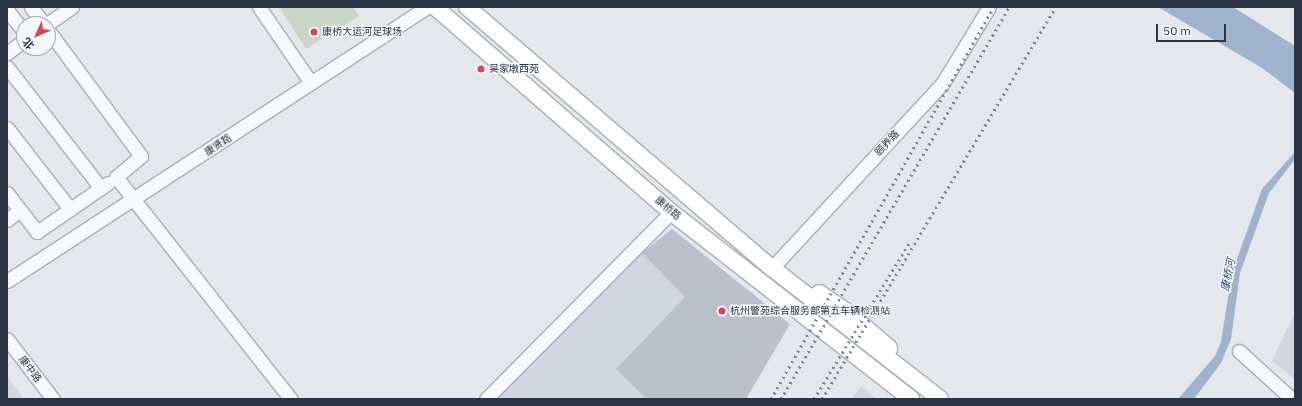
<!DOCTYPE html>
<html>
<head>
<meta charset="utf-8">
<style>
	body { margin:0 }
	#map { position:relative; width:1302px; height:406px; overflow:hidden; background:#e4e7ec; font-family:"IBM Plex Sans","Noto Sans SC",sans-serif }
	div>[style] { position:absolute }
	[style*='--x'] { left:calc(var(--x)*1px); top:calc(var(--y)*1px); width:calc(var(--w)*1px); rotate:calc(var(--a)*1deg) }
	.built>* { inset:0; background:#d2d6de }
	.green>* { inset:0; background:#c9d6c5 }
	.water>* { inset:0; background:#9fb4cc }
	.building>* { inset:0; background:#bbc0ca }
	.roads { filter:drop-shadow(1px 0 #a9aeb7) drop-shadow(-1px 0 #a9aeb7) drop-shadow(0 1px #a9aeb7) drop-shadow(0 -1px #a9aeb7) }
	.minor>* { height:13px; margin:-6.5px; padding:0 6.5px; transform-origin:6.5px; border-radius:6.5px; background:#f7f8fa }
	.major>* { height:16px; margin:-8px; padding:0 8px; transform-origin:8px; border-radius:8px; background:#fff }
	.rail>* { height:3px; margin-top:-1.5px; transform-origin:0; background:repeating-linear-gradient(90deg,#7d8696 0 2px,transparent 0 6px) }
	.dots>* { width:11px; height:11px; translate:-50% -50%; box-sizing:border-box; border:2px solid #f4f6f9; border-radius:50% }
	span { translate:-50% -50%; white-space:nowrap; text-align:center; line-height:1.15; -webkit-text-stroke:3px #f4f6f9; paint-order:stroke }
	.poi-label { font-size:10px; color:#2b3445 }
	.left { translate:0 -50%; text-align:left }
	.street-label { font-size:10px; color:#2b3445 }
	.water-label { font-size:11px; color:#34527a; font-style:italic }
	.frame { position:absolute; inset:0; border:8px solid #2b3445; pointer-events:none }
	.north { position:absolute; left:16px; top:16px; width:40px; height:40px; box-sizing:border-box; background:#f4f6f9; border:1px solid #a4a8b1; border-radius:50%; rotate:225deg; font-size:11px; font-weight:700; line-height:16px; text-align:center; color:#2b3445 }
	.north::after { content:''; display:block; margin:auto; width:14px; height:18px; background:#d1495b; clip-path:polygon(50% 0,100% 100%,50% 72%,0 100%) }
	.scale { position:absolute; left:1156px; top:24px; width:70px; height:18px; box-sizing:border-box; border:2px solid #2b3445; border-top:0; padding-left:5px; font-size:12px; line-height:14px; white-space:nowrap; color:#2b3445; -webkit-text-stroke:3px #f4f6f9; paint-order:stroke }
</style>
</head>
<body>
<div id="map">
	<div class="built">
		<div style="clip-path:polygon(642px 253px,685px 297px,647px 399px,496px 399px,491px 395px)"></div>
		<div style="clip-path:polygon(1295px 312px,1295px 380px,1272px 361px)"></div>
		<div style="clip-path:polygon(7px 376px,24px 399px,7px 399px)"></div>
		<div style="clip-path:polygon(862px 386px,876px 399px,851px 399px)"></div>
	</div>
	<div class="green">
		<div style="clip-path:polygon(279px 7px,353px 7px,359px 16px,306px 49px)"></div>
	</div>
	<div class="water">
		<div style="clip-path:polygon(1158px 7px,1233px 7px,1295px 46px,1295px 93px,1262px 68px)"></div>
		<div style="clip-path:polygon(1295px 152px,1295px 159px,1269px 193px,1240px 273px,1231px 339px,1221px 363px,1194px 399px,1178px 399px,1215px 356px,1221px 342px,1232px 273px,1262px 189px)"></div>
	</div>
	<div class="building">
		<div style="clip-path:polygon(672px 229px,790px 324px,746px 399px,647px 399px,616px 369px,685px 297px,642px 253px)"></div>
	</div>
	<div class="roads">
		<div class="minor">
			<div style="--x:31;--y:7;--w:21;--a:53"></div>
			<div style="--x:259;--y:7;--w:92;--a:55.6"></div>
			<div style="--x:7;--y:10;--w:28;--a:52"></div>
			<div style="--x:47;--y:24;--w:30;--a:-34"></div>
			<div style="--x:48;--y:30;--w:157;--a:53.6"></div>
			<div style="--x:141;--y:156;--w:33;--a:140"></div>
			<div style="--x:116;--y:177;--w:283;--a:51.8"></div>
			<div style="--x:7;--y:53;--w:21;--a:-37"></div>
			<div style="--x:7;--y:67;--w:153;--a:52.2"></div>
			<div style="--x:7;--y:128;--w:103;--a:52.1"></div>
			<div style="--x:7;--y:193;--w:21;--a:53"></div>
			<div style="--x:7;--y:220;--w:16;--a:-38"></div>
			<div style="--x:20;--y:210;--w:28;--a:52"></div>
			<div style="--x:37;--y:232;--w:86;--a:-34.6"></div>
			<div style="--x:772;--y:268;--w:251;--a:-47.3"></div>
			<div style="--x:942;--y:84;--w:90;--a:-58.6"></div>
			<div style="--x:7;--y:281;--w:501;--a:-33.12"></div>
			<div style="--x:7;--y:339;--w:76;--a:52.5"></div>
			<div style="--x:1239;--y:351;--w:72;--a:42.2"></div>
			<div style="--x:486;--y:399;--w:263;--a:-45.3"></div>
		</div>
		<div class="major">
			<div style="--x:435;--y:7;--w:313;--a:41"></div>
			<div style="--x:671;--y:212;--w:304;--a:37.9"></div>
			<div style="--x:467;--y:7;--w:401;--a:40.6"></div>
			<div style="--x:772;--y:268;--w:213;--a:37.9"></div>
			<div style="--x:819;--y:293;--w:32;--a:34"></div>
			<div style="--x:846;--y:311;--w:57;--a:40.7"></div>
		</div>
	</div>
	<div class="rail">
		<div style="--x:771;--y:399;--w:451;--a:-60.4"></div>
		<div style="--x:781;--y:399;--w:453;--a:-59.8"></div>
		<div style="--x:814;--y:399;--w:186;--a:-58.6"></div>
		<div style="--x:822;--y:399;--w:457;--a:-59.2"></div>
	</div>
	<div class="dots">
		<div style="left:314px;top:32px;background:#d1495b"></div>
		<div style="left:481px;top:69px;background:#d1495b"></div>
		<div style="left:722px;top:311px;background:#d1495b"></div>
	</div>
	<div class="poi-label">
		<span class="left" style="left:322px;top:32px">康桥大运河足球场</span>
		<span class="left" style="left:489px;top:69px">吴家墩西苑</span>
		<span class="left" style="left:730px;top:311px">杭州警苑综合服务部第五车辆检测站</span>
	</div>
	<div class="street-label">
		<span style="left:887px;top:143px;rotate:-47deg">颐养路</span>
		<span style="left:218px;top:145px;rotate:-34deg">康贤路</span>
		<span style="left:668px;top:208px;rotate:40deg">康桥路</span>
		<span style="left:30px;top:369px;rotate:53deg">康中路</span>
	</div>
	<div class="water-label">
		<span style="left:1228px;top:275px;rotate:-78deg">康桥河</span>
	</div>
	<div class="frame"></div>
	<div class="north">北</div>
	<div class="scale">50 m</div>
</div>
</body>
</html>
